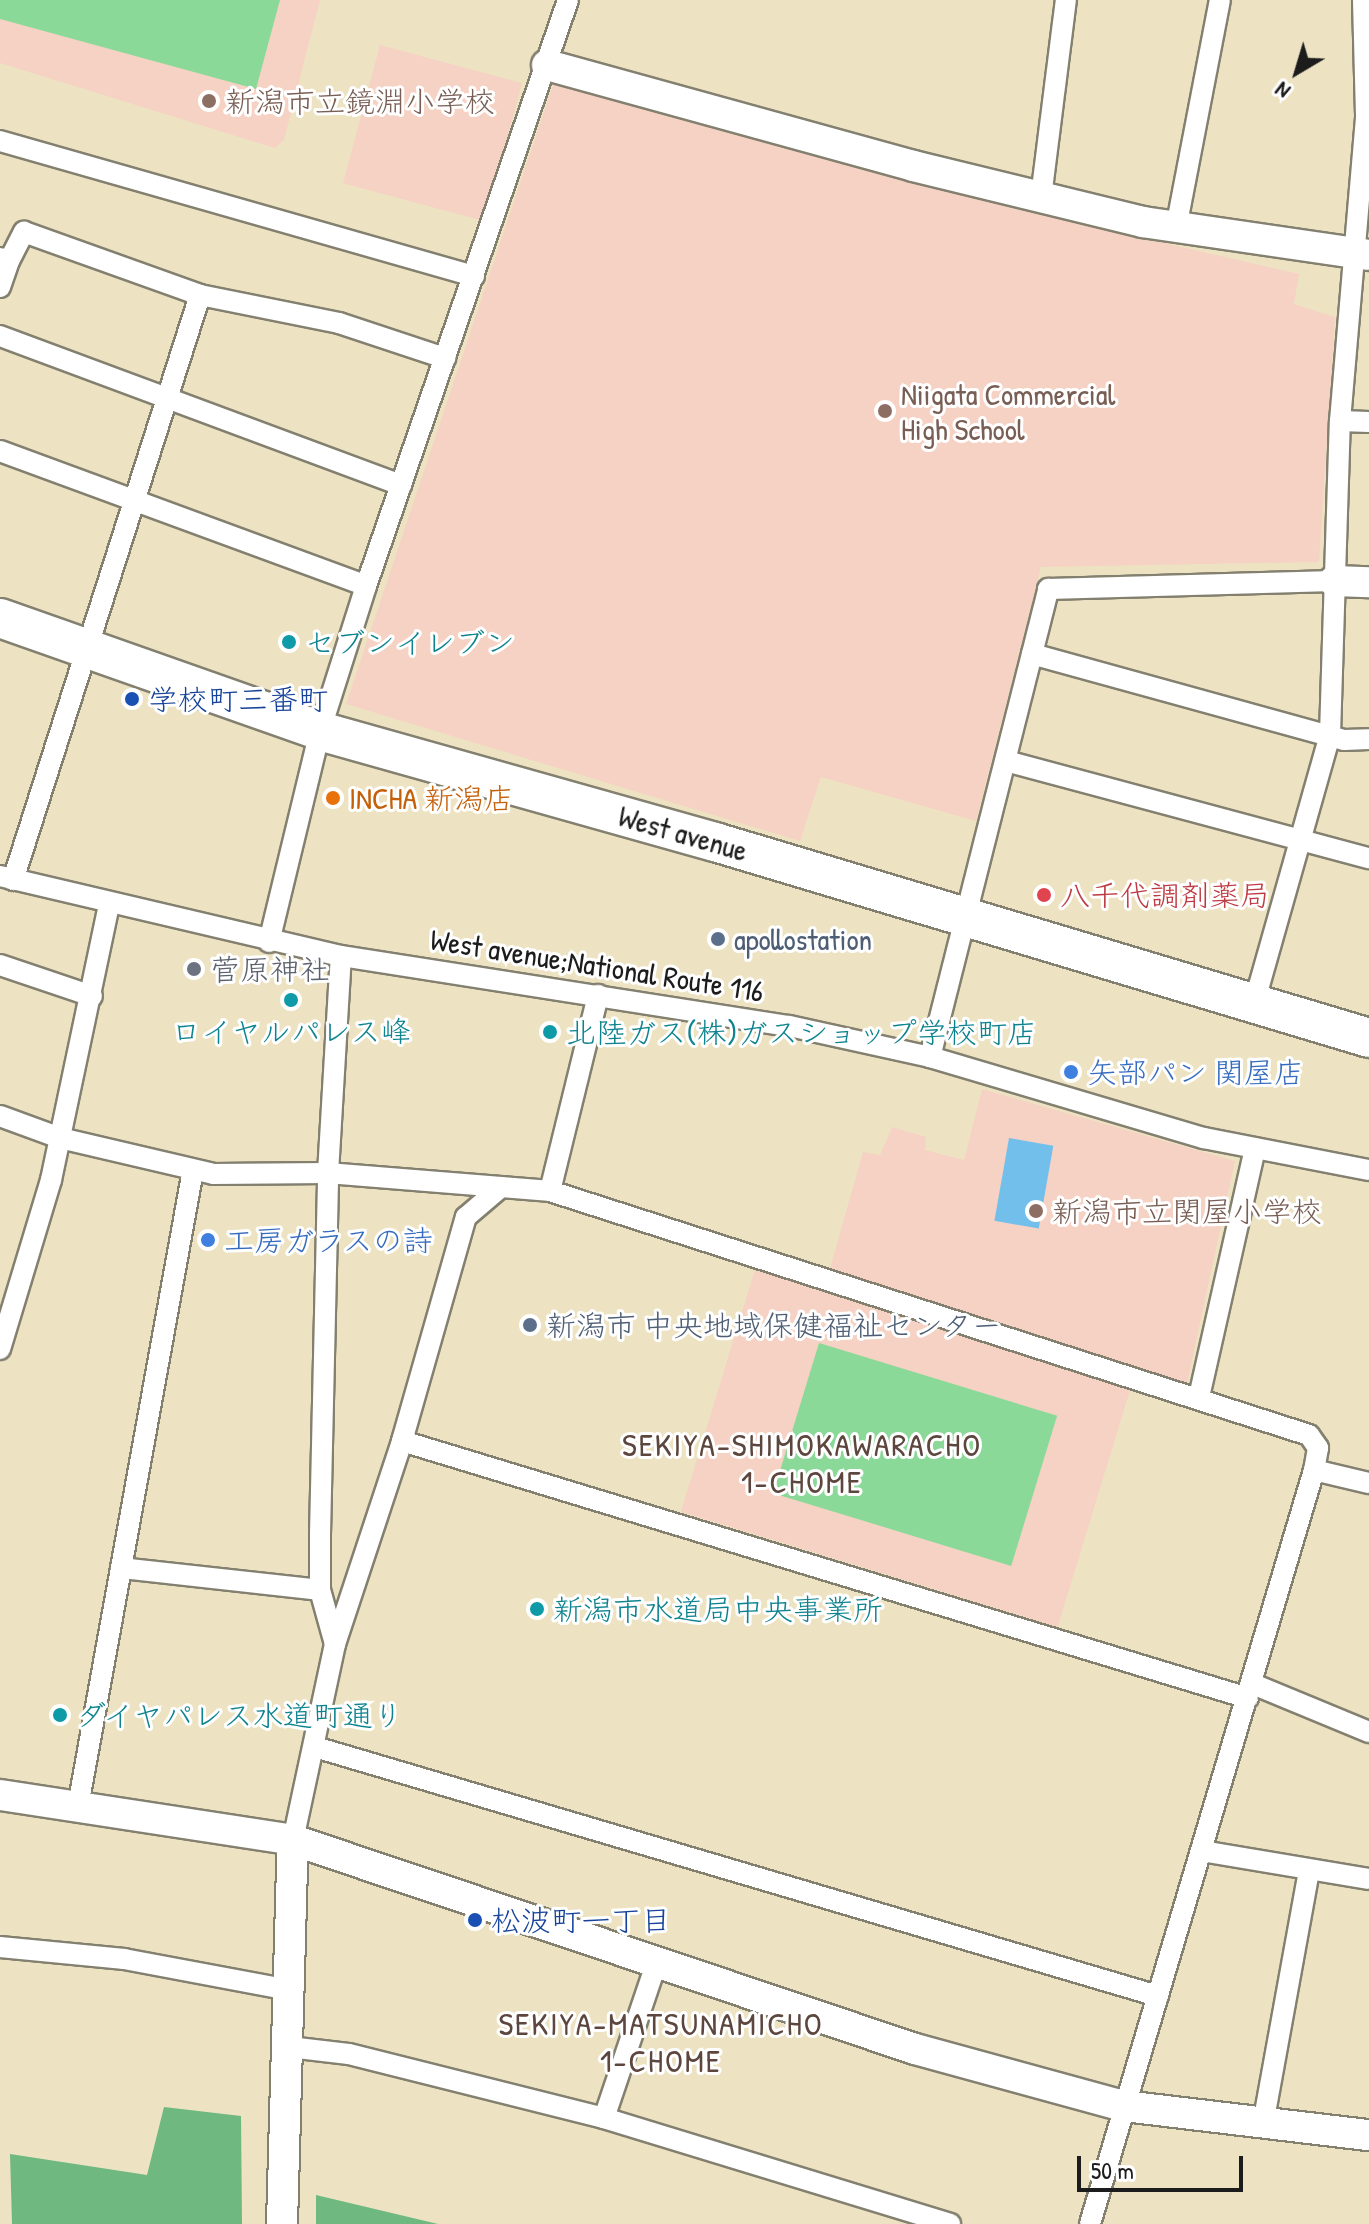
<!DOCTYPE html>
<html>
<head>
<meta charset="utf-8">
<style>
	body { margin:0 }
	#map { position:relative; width:1369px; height:2224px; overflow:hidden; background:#ede3c3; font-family:"Patrick Hand","Klee One",sans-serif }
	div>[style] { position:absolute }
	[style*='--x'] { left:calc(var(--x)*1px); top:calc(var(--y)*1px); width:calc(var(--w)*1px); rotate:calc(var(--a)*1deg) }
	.built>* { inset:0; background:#f5d2c3; transform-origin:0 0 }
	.green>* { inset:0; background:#8ad998; transform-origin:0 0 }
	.forest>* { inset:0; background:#6fb980 }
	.water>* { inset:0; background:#73bfec; transform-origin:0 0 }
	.roads { filter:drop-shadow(2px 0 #848070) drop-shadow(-2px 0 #848070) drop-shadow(0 2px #848070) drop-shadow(0 -2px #848070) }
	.street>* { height:20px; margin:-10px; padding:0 10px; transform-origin:10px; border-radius:10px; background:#fff }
	.secondary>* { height:30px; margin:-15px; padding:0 15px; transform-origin:15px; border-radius:15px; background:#fff }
	.highway>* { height:38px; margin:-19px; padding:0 19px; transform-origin:19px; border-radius:19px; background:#fff }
	.dots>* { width:22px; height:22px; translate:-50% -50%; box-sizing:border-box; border:4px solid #fff; border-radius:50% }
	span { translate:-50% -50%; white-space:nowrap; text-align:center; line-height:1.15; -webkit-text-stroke:6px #fff; paint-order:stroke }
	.education-label { font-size:30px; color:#785e54 }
	.left { translate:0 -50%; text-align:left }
	.culture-label { font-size:30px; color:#0d838f }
	.transit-label { font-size:30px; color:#164399 }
	.food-label { font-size:30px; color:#c56008 }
	.street-label { font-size:30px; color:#1c1c1c }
	.health-label { font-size:30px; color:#be3a42 }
	.service-label { font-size:30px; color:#4e5e75 }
	.worship-label { font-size:30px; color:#5b616d }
	.shop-label { font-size:30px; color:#366cbe }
	.neighbourhood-label { font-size:32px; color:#5c463e; letter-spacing:2px }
	.north { position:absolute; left:1257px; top:32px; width:80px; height:80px; -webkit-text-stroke:6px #fff; paint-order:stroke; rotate:218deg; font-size:22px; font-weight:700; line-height:32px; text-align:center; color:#1c1c1c }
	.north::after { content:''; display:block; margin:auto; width:28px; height:36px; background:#1c1c1c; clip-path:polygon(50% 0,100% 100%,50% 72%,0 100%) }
	.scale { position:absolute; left:1077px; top:2156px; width:166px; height:36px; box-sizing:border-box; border:4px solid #1c1c1c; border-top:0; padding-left:10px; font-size:24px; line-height:28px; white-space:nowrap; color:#1c1c1c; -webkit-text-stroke:6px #fff; paint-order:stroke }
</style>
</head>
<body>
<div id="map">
	<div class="built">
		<div style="clip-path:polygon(0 0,320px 0,284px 140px,275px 148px,0 63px)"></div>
		<div style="left:380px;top:45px;width:147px;height:143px;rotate:15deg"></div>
		<div style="clip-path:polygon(555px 79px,1090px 226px,1299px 274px,1294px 304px,1335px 317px,1319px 562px,1041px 567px,976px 821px,821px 777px,800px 841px,346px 704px)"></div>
		<div style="clip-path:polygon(982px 1089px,1235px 1161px,1187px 1383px,828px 1275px,863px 1152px,880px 1155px,892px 1127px,926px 1137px,925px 1150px,964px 1160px)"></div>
		<div style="left:756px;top:1266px;width:394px;height:257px;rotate:17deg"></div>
	</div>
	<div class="green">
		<div style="clip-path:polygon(0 0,280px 0,256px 89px,0 19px)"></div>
		<div style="left:819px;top:1343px;width:249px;height:157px;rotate:17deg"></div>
	</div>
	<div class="forest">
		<div style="clip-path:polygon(164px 2107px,241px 2116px,242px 2224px,12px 2224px,10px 2154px,147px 2175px)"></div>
		<div style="clip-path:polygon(316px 2195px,438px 2224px,316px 2224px)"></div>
	</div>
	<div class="water">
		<div style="left:1009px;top:1138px;width:45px;height:84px;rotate:10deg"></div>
	</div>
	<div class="roads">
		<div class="street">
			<div style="--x:0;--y:141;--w:493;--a:15.9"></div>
			<div style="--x:1041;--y:197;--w:199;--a:-82.8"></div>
			<div style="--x:1176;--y:228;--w:232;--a:-79.1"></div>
			<div style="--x:0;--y:258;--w:9;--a:18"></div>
			<div style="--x:9;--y:261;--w:33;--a:-63"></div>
			<div style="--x:24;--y:232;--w:187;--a:19.7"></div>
			<div style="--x:200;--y:295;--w:142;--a:11.4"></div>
			<div style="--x:339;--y:323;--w:112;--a:18.3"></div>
			<div style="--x:0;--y:287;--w:28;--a:-71"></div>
			<div style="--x:0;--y:336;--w:428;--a:20.4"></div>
			<div style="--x:1340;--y:421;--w:307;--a:-85.1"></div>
			<div style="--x:1366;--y:115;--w:115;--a:-91.5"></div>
			<div style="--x:0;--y:451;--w:390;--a:20.2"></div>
			<div style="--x:1032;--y:654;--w:324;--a:15.4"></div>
			<div style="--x:1344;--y:740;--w:25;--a:-2"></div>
			<div style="--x:1006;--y:761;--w:376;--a:15"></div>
			<div style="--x:0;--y:876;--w:350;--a:13.2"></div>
			<div style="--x:341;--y:956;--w:453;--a:8.9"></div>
			<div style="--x:789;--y:1026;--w:144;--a:12.4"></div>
			<div style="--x:930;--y:1057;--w:286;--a:16.5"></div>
			<div style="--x:1204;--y:1138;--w:168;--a:11"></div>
			<div style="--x:13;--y:880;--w:614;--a:-72.27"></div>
			<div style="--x:269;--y:942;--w:217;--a:-76.4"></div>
			<div style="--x:320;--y:731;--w:152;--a:-72.4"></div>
			<div style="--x:366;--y:586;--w:620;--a:-70.98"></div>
			<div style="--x:0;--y:965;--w:97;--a:18.6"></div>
			<div style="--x:1253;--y:1007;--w:283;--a:-74.2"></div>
			<div style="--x:1330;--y:735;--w:314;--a:-88.2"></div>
			<div style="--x:1340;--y:421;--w:29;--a:2"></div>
			<div style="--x:930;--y:1057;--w:483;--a:-75.8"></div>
			<div style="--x:1048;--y:589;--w:286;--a:-1.6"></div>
			<div style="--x:0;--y:1116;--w:64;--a:20.1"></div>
			<div style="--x:60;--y:1138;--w:157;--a:13.2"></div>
			<div style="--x:213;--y:1174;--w:115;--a:-0.5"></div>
			<div style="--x:328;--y:1173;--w:223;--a:4.6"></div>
			<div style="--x:550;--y:1191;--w:797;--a:17.82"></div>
			<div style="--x:1309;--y:1435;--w:16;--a:55"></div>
			<div style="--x:1318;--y:1448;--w:22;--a:100"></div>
			<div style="--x:1314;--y:1470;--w:787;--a:106.55"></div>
			<div style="--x:550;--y:1191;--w:202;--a:-76.2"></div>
			<div style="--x:0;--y:1349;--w:177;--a:-73.2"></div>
			<div style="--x:51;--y:1180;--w:282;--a:-78.1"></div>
			<div style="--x:1199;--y:1397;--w:255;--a:-77.3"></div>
			<div style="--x:402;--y:1441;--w:884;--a:16.9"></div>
			<div style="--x:1314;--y:1470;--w:57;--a:13.3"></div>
			<div style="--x:121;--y:1568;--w:200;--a:6.3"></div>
			<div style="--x:335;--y:1644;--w:56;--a:-105.5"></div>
			<div style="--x:320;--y:1590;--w:56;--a:-90"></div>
			<div style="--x:320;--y:1534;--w:361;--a:-88.7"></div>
			<div style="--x:328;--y:1173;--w:217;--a:-86.6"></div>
			<div style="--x:1253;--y:1684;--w:126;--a:22.5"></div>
			<div style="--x:315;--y:1747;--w:879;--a:16.46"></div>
			<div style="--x:78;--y:1806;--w:646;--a:-79.75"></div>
			<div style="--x:293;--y:1840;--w:200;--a:-77.9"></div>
			<div style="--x:335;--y:1644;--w:214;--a:-71.7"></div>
			<div style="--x:402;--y:1441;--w:233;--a:-74.1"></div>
			<div style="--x:466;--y:1217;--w:46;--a:-40.6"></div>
			<div style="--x:1202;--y:1851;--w:169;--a:9.5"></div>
			<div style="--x:0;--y:1947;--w:125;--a:5.5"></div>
			<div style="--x:124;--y:1959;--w:169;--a:10.6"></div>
			<div style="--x:289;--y:2047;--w:60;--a:6.7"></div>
			<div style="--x:349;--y:2054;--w:263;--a:14.1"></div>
			<div style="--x:604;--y:2118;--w:362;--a:17"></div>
			<div style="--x:604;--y:2118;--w:166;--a:-71.3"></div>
			<div style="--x:1263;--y:2124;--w:257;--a:-79.7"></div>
		</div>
		<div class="secondary">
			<div style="--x:547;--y:65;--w:380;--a:15.4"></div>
			<div style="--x:913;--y:166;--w:237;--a:13.7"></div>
			<div style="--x:1143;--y:222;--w:228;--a:8.3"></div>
			<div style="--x:1334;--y:581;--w:35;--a:2"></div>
			<div style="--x:0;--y:1795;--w:296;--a:8.7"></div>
			<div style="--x:293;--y:1840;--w:656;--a:18.57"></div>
			<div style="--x:915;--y:2049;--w:217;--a:15.3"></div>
			<div style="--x:1124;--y:2106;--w:247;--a:6.8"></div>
			<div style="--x:282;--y:2224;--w:384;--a:-88.4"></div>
		</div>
		<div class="highway">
			<div style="--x:0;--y:618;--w:339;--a:19.4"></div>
			<div style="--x:320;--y:731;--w:410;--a:15.7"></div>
			<div style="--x:715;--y:842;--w:683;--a:16.68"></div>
		</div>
	</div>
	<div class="dots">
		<div style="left:209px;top:101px;background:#8d6e63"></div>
		<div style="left:885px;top:411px;background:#8d6e63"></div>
		<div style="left:289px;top:642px;background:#0f9aa8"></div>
		<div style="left:132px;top:699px;background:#1a4fb4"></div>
		<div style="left:333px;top:798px;background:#e8710a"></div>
		<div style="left:1044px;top:895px;background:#e0444e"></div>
		<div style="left:718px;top:939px;background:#5c6f8a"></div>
		<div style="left:194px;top:969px;background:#6b7280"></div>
		<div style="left:291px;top:1000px;background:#0f9aa8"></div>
		<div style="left:550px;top:1032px;background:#0f9aa8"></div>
		<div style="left:1071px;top:1072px;background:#3f7fe0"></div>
		<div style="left:1036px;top:1211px;background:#8d6e63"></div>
		<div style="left:208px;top:1240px;background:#3f7fe0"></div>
		<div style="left:530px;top:1325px;background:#5c6f8a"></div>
		<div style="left:537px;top:1609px;background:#0f9aa8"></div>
		<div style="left:60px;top:1715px;background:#0f9aa8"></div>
		<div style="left:475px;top:1920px;background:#1a4fb4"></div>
	</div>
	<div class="education-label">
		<span class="left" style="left:225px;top:101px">新潟市立鏡淵小学校</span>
		<span class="left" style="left:901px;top:411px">Niigata Commercial<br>High School</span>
		<span class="left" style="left:1052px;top:1211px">新潟市立関屋小学校</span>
	</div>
	<div class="culture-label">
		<span class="left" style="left:305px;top:642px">セブンイレブン</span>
		<span style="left:291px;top:1031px">ロイヤルパレス峰</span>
		<span class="left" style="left:566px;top:1032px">北陸ガス(株)ガスショップ学校町店</span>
		<span class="left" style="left:553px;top:1609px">新潟市水道局中央事業所</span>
		<span class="left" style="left:76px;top:1715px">ダイヤパレス水道町通り</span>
	</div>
	<div class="transit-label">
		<span class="left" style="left:148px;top:699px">学校町三番町</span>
		<span class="left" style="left:491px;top:1920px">松波町一丁目</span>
	</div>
	<div class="food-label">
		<span class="left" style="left:349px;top:798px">INCHA 新潟店</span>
	</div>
	<div class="street-label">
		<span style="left:683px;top:833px;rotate:16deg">West avenue</span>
		<span style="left:597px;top:965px;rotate:9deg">West avenue;National Route 116</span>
	</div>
	<div class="health-label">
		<span class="left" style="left:1060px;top:895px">八千代調剤薬局</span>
	</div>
	<div class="service-label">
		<span class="left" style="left:734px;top:939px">apollostation</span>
		<span class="left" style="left:546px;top:1325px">新潟市 中央地域保健福祉センター</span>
	</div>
	<div class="worship-label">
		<span class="left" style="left:210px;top:969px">菅原神社</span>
	</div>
	<div class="shop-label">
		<span class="left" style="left:1087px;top:1072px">矢部パン 関屋店</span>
		<span class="left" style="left:224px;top:1240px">工房ガラスの詩</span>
	</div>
	<div class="neighbourhood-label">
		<span style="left:802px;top:1464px">SEKIYA-SHIMOKAWARACHO<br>1-CHOME</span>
		<span style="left:661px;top:2043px">SEKIYA-MATSUNAMICHO<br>1-CHOME</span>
	</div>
	<div class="north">N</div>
	<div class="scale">50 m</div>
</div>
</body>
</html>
